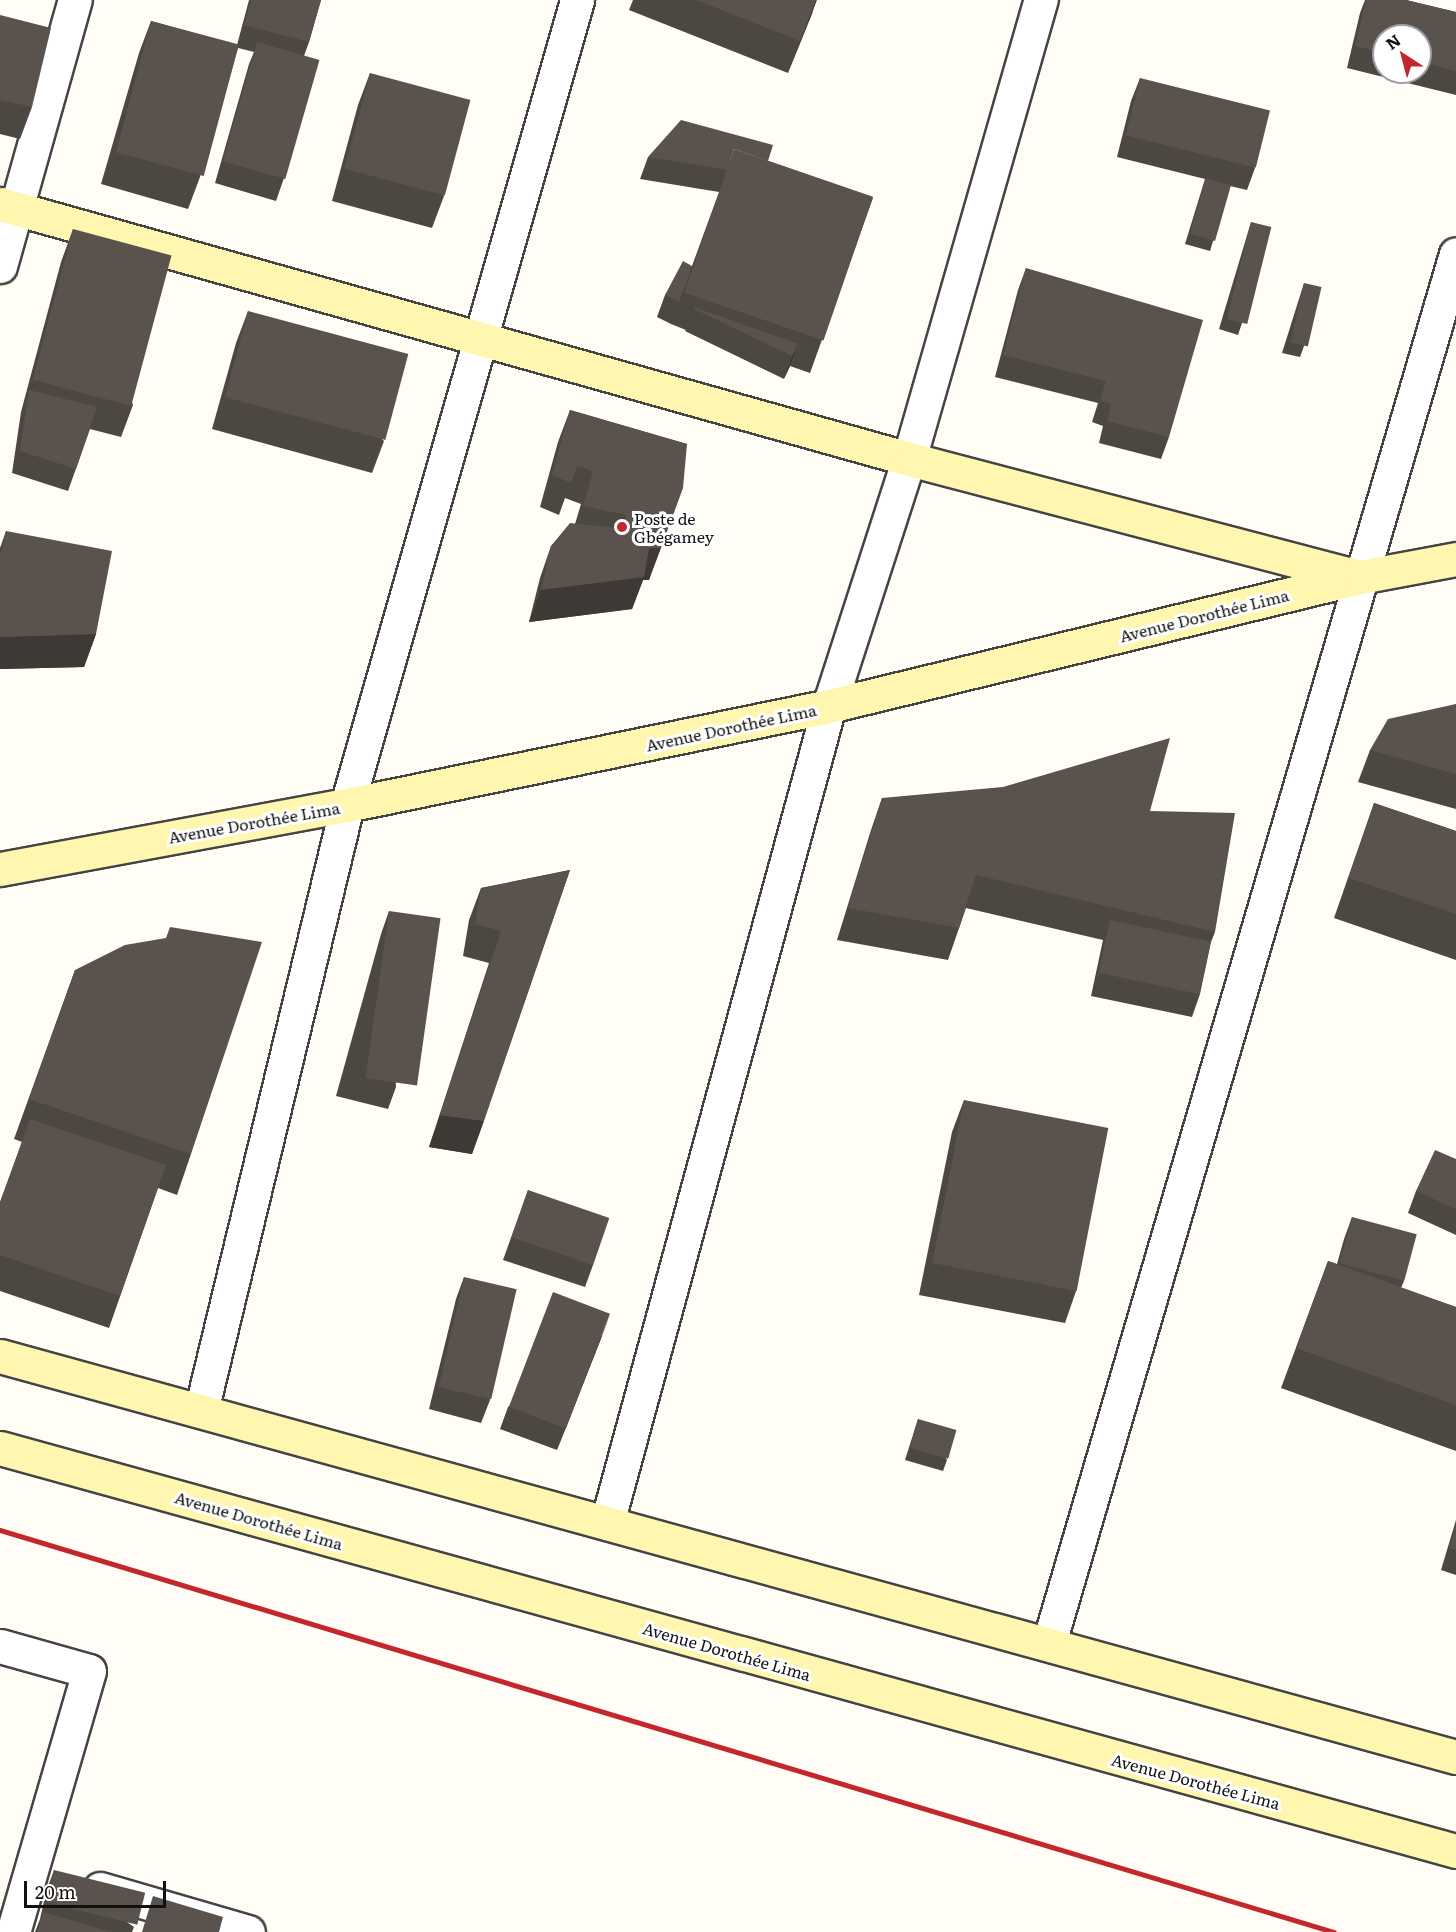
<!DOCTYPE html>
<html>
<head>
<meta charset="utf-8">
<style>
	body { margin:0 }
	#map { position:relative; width:1456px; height:1932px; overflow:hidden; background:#fffdf5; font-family:Literata,serif }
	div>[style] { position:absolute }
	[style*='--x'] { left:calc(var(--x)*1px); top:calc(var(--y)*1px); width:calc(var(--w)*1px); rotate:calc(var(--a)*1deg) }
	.roads { filter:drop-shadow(2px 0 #444) drop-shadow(-2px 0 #444) drop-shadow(0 2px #444) drop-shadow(0 -2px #444) }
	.street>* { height:33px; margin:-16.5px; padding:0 16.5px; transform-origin:16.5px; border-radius:16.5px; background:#fff }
	.secondary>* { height:33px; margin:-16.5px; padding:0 16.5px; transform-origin:16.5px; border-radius:16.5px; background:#fff6b0 }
	.rail>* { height:4.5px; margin:-2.25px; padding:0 2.25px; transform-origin:2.25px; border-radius:2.25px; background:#c4262e }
	.wall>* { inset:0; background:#4d4742 }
	.shaded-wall>* { inset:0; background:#3f3936 }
	.building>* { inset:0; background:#5a524d; transform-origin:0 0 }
	.dots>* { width:16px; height:16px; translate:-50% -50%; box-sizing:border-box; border:3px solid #fff; border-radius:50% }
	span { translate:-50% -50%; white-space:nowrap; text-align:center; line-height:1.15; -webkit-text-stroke:6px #fff; paint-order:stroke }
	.poi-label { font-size:16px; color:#111 }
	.left { translate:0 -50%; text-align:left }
	.street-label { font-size:16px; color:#111 }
	.north { position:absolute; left:1372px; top:24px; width:60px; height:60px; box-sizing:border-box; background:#fff; border:2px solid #a0a0a0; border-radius:50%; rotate:324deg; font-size:16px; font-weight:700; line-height:24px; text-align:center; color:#111 }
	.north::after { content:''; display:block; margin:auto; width:21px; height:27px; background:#c4262e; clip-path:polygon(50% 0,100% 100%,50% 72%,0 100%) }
	.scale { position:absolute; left:24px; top:1881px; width:142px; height:27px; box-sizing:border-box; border:3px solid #111; border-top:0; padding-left:8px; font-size:18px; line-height:21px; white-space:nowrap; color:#111; -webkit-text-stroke:4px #fff; paint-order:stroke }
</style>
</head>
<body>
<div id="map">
	<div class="roads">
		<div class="street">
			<div style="--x:0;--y:266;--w:276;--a:-74.3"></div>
			<div style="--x:201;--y:1411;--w:623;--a:-76.45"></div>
			<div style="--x:347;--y:805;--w:837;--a:-74.05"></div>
			<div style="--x:607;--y:1523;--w:847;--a:-74.8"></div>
			<div style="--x:829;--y:706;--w:260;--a:-72.1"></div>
			<div style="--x:909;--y:459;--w:478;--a:-74"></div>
			<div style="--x:1049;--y:1643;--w:1447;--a:-73.67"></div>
			<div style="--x:0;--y:1646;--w:92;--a:15.7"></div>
			<div style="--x:89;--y:1671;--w:272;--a:106.2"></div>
			<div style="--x:100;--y:1889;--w:154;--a:16.2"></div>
		</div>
		<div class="secondary">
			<div style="--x:0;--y:204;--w:944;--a:15.67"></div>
			<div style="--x:909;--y:459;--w:461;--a:14.7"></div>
			<div style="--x:0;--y:869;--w:353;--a:-10.5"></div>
			<div style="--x:347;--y:805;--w:492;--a:-11.6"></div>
			<div style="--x:829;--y:706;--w:546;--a:-13.65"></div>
			<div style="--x:1360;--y:577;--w:98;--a:-10.6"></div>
			<div style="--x:0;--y:1356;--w:1510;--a:15.4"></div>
			<div style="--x:0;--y:1448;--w:1511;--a:15.47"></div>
		</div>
	</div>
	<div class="rail">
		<div style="--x:0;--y:1530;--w:1393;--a:16.77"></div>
	</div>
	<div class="wall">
		<div style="clip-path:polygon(249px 0,321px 0,309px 42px,304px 56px,284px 178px,276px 201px,215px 183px,249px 64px,254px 52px,238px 48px,200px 177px,188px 209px,101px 184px,139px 53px,151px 21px,237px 45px)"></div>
		<div style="clip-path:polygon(633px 0,817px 0,788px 73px,629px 10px)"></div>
		<div style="clip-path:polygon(evenodd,1365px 0,1406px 0,1456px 12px,1456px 95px,1347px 68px,1360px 13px,1365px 0,1384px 36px,1420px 36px,1420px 72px,1384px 72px,1384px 36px)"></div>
		<div style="clip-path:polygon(0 15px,32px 107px,20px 139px,0 134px)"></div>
		<div style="clip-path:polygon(370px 73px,444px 196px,432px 228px,332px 201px,358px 105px)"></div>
		<div style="clip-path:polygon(1140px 78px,1255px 168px,1247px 190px,1230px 186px,1210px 251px,1185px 244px,1205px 179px,1117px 157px,1131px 101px)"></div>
		<div style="clip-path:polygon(648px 157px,768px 161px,873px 198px,810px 373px,790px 366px,784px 379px,685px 331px,686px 330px,671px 324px,657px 317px,665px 295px,692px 266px,719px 192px,640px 179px)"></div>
		<div style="clip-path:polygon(1251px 222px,1242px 323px,1238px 335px,1219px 329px)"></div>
		<div style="clip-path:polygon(73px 229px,133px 405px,121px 437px,90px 429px,68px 491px,12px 473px,21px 412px,61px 262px)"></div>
		<div style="clip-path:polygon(1026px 268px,1169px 437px,1161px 459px,1099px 443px,1103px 426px,1092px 422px,1098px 403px,995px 377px,1018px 290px)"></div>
		<div style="clip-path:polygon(1304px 283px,1304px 346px,1300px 357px,1282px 353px)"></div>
		<div style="clip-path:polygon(248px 311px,384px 441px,372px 473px,212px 429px,236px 343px)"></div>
		<div style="clip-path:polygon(570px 410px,687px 444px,649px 580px,643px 580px,632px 609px,529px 622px,540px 578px,551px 546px,575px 524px,581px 504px,565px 498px,559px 515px,540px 507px,558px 442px)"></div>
		<div style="clip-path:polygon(6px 531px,96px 634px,84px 667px,0 669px,0 548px)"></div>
		<div style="clip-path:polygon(1456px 704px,1456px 809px,1358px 782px,1370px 750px)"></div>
		<div style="clip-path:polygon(882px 798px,1150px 811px,1215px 932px,1211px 942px,1200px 994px,1192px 1017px,1091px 996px,1103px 940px,966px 908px,948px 960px,837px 940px,871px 830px)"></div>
		<div style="clip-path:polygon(1374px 803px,1456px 831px,1456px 960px,1334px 918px)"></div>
		<div style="clip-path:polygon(570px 870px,472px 1154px,429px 1147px,489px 963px,463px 956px,469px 920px,481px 888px)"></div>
		<div style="clip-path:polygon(389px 911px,396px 1087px,388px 1109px,336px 1096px,381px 934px)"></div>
		<div style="clip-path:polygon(75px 970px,191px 1154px,177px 1195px,158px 1188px,109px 1328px,0 1291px,0 1202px,22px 1142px,14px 1139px)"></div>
		<div style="clip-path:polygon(964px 1100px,1076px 1291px,1065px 1323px,919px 1295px,952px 1132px)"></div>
		<div style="clip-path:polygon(1456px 1159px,1456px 1235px,1408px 1213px,1416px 1191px)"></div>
		<div style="clip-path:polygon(528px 1190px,593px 1265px,585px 1287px,503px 1260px)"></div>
		<div style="clip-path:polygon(1352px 1217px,1404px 1281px,1401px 1288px,1456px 1307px,1456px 1451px,1281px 1388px,1328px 1261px,1337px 1264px,1344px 1239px)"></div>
		<div style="clip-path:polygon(464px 1277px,490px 1400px,481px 1423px,429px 1409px,456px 1299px)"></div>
		<div style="clip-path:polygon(602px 1336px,557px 1450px,500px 1429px,508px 1407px)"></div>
		<div style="clip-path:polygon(918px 1419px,947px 1460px,943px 1471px,905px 1460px)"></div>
		<div style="clip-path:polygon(1456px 1520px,1456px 1575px,1441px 1570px)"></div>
		<div style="clip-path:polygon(54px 1870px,134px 1927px,132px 1932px,35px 1932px,40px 1919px,46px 1892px)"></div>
	</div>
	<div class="shaded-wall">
		<div style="clip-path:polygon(816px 0,812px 14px,788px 73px,800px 41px)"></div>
		<div style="clip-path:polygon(798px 344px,790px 366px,784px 379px,792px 356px)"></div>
		<div style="clip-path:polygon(649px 548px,661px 548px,649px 580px,643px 580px,632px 609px,529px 622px,541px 590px)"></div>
		<div style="clip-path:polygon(96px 634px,84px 667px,0 669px,0 637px)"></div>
		<div style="clip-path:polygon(440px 1115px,484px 1121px,472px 1154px,429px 1147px)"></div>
		<div style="clip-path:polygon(610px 1314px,602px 1336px,557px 1450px,565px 1428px)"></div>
	</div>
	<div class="building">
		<div style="clip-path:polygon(251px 0,321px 0,309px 42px,244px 25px)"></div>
		<div style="clip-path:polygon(696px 0,816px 0,800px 41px)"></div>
		<div style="clip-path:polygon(1366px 0,1406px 0,1456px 12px,1456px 71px,1420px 62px,1420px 36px,1384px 36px,1384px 53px,1355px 46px)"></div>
		<div style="clip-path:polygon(0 15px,51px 28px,32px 107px,0 100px)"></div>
		<div style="left:151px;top:21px;width:91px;height:136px;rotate:15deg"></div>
		<div style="left:257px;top:42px;width:65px;height:124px;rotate:16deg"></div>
		<div style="left:370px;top:73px;width:104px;height:99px;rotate:15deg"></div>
		<div style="left:1140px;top:78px;width:134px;height:59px;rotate:14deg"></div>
		<div style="clip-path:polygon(681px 120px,773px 145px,768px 161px,734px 149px,727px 170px,648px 157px)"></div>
		<div style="left:734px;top:149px;width:147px;height:152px;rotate:19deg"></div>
		<div style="left:1206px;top:178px;width:26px;height:58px;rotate:16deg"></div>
		<div style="left:1251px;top:222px;width:21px;height:100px;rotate:14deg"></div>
		<div style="left:73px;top:229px;width:102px;height:156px;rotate:15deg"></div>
		<div style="clip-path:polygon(683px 261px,692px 266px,679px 302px,665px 295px)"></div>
		<div style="clip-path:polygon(1026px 268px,1203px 320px,1169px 437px,1107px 421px,1111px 404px,1100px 400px,1106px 381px,1003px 355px)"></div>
		<div style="left:1304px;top:283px;width:18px;height:61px;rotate:13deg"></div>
		<div style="clip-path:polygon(694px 307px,798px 344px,792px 356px,694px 309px)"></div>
		<div style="left:248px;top:311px;width:166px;height:89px;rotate:15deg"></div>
		<div style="clip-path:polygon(29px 390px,97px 407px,76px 469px,20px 451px)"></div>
		<div style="clip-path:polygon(570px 410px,687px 444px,683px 488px,661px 548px,649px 548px,644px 577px,541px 590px,551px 546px,570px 523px,624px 529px,626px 515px,583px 506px,593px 471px,577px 466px,571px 483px,552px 475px)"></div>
		<div style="clip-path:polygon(6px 531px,112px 551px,96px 634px,0 637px,0 552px,2px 552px)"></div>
		<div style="clip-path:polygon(1456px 704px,1456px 774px,1370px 750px,1388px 719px)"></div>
		<div style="clip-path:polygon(1170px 738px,1150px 811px,1235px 813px,1215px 932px,976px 875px,959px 928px,848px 908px,882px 798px,1003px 787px)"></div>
		<div style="clip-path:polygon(1374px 803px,1456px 831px,1456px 914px,1349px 878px)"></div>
		<div style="clip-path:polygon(570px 870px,484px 1121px,440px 1115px,501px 931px,475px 924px,481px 888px)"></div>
		<div style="left:389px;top:911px;width:52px;height:169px;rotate:8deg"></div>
		<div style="left:1110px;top:920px;width:103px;height:54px;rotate:12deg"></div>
		<div style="clip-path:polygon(170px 927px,262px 942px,191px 1154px,29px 1099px,75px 970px,125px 945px,166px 938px)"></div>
		<div style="left:964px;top:1100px;width:147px;height:166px;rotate:11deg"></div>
		<div style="clip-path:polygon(30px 1119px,166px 1165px,120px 1296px,0 1255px,0 1203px)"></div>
		<div style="clip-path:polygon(1435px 1150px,1456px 1159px,1456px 1209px,1416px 1191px)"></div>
		<div style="left:528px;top:1190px;width:86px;height:50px;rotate:19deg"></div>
		<div style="left:1352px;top:1217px;width:67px;height:48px;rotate:15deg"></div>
		<div style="clip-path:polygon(1328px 1261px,1456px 1307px,1456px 1405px,1296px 1348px)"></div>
		<div style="left:464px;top:1277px;width:54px;height:113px;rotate:13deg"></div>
		<div style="left:553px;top:1292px;width:61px;height:123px;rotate:21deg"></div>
		<div style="left:918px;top:1419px;width:40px;height:30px;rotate:16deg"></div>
		<div style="clip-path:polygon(1456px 1525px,1456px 1550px,1449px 1548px)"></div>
		<div style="left:54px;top:1870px;width:94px;height:33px;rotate:14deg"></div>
		<div style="clip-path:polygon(153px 1896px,223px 1917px,219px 1932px,142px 1932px)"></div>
		<div style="clip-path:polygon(43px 1912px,112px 1932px,37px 1932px)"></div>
	</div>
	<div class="dots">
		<div style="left:622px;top:527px;background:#c4262e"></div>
	</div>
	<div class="poi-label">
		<span class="left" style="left:634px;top:527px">Poste de<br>Gbégamey</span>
	</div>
	<div class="street-label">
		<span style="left:1204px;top:615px;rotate:-14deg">Avenue Dorothée Lima</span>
		<span style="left:731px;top:727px;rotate:-12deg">Avenue Dorothée Lima</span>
		<span style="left:254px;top:822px;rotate:-10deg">Avenue Dorothée Lima</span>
		<span style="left:259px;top:1520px;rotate:16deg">Avenue Dorothée Lima</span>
		<span style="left:727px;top:1651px;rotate:16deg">Avenue Dorothée Lima</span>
		<span style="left:1196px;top:1781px;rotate:15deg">Avenue Dorothée Lima</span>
	</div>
	<div class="north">N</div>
	<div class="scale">20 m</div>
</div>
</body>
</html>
